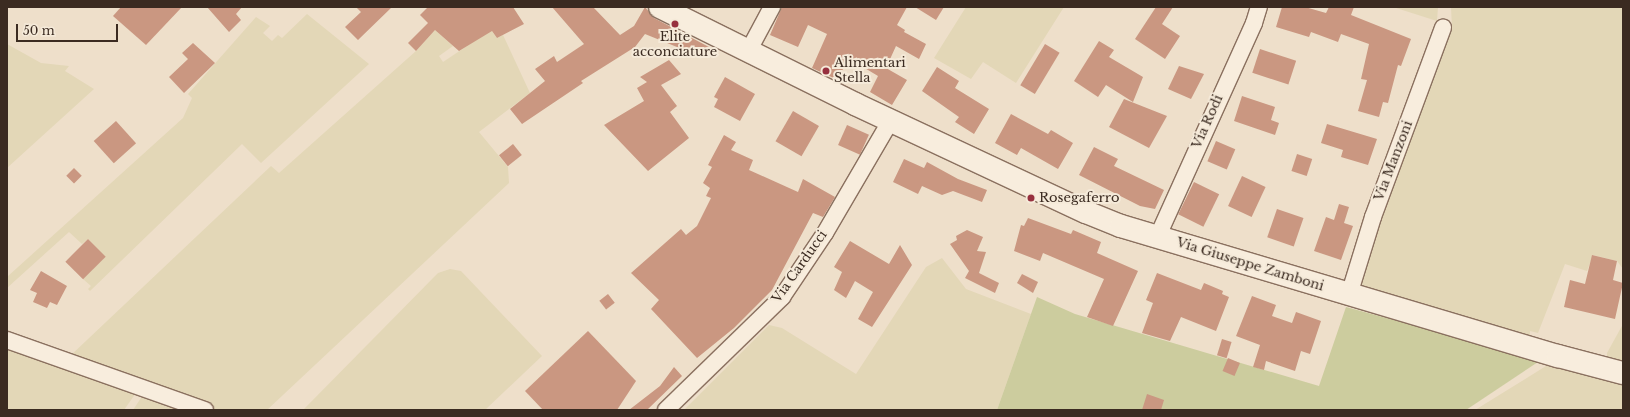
<!DOCTYPE html>
<html>
<head>
<meta charset="utf-8">
<style>
	body { margin:0 }
	#map { position:relative; width:1630px; height:417px; overflow:hidden; background:#eedfca; font-family:"Libre Baskerville",serif }
	div>[style] { position:absolute }
	[style*='--x'] { left:calc(var(--x)*1px); top:calc(var(--y)*1px); width:calc(var(--w)*1px); rotate:calc(var(--a)*1deg) }
	.farmland>* { inset:0; background:#e3d7b7 }
	.green>* { inset:0; background:#cccc9e }
	.building>* { inset:0; background:#ca9781; transform-origin:0 0 }
	.roads { filter:drop-shadow(1px 0 #8a705f) drop-shadow(-1px 0 #8a705f) drop-shadow(0 1px #8a705f) drop-shadow(0 -1px #8a705f) }
	.street>* { height:16px; margin:-8px; padding:0 8px; transform-origin:8px; border-radius:8px; background:#f8eddd }
	.secondary>* { height:22px; margin:-11px; padding:0 11px; transform-origin:11px; border-radius:11px; background:#f8eddd }
	.dots>* { width:11px; height:11px; translate:-50% -50%; box-sizing:border-box; border:2px solid #f5ead9; border-radius:50% }
	span { translate:-50% -50%; white-space:nowrap; text-align:center; line-height:1.15; -webkit-text-stroke:4px #f5ead9; paint-order:stroke }
	.poi-label { font-size:13px; color:#3b2b21 }
	.left { translate:0 -50%; text-align:left }
	.street-label { font-size:13px; color:#3b2b21 }
	.frame { position:absolute; inset:0; border:8px solid #3b2b21; pointer-events:none }
	.scale { position:absolute; left:16px; top:24px; width:102px; height:18px; box-sizing:border-box; border:2px solid #3b2b21; border-top:0; padding-left:5px; font-size:12px; line-height:14px; white-space:nowrap; color:#3b2b21; -webkit-text-stroke:3px #f5ead9; paint-order:stroke }
</style>
</head>
<body>
<div id="map">
	<div class="farmland">
		<div style="clip-path:polygon(966px 7px,1064px 7px,1016px 83px,983px 62px,971px 79px,934px 58px)"></div>
		<div style="clip-path:polygon(1393px 7px,1438px 7px,1437px 21px)"></div>
		<div style="clip-path:polygon(1451px 7px,1623px 7px,1623px 269px,1617px 261px,1593px 255px,1587px 271px,1565px 264px,1538px 333px,1530px 331px,1530px 340px,1362px 289px,1361px 284px,1384px 207px,1452px 28px)"></div>
		<div style="clip-path:polygon(307px 14px,369px 64px,261px 163px,242px 144px,90px 291px,88px 289px,91px 286px,83px 279px,105px 257px,88px 239px,82px 244px,69px 232px,7px 288px,7px 277px,183px 118px,192px 98px,188px 94px,256px 17px,270px 26px,263px 33px,272px 41px,278px 35px,282px 38px)"></div>
		<div style="clip-path:polygon(435px 30px,453px 46px,439px 56px,443px 62px,491px 30px,497px 38px,503px 35px,530px 93px,479px 132px,508px 167px,509px 183px,267px 410px,216px 410px,69px 357px,271px 166px,279px 173px,416px 51px)"></div>
		<div style="clip-path:polygon(7px 44px,41px 63px,69px 66px,65px 71px,94px 89px,7px 168px)"></div>
		<div style="clip-path:polygon(942px 258px,966px 289px,1031px 314px,997px 410px,684px 410px,769px 325px,782px 328px,856px 374px,926px 267px)"></div>
		<div style="clip-path:polygon(450px 269px,461px 271px,542px 356px,485px 410px,303px 410px,438px 273px)"></div>
		<div style="clip-path:polygon(1623px 324px,1623px 365px,1607px 361px,1607px 353px)"></div>
		<div style="clip-path:polygon(7px 342px,138px 390px,124px 410px,7px 410px)"></div>
		<div style="clip-path:polygon(1550px 360px,1623px 378px,1623px 410px,1475px 410px,1546px 366px)"></div>
		<div style="clip-path:polygon(145px 392px,197px 410px,133px 410px)"></div>
	</div>
	<div class="green">
		<div style="clip-path:polygon(1037px 297px,1075px 314px,1319px 386px,1346px 307px,1541px 360px,1466px 410px,997px 410px)"></div>
	</div>
	<div class="building">
		<div style="clip-path:polygon(121px 7px,182px 7px,146px 45px,113px 16px)"></div>
		<div style="clip-path:polygon(207px 7px,242px 7px,236px 14px,241px 20px,229px 32px)"></div>
		<div style="clip-path:polygon(356px 7px,392px 7px,358px 40px,345px 27px,361px 12px)"></div>
		<div style="clip-path:polygon(428px 7px,513px 7px,524px 24px,497px 38px,492px 31px,459px 51px,435px 30px,416px 51px,408px 43px,428px 23px,420px 15px)"></div>
		<div style="clip-path:polygon(552px 7px,593px 7px,620px 35px,634px 26px,645px 7px,654px 18px,709px 47px,704px 58px,645px 34px,635px 47px,581px 81px,583px 83px,522px 124px,510px 109px,545px 81px,535px 69px,554px 56px,557px 62px,584px 44px)"></div>
		<div style="clip-path:polygon(782px 7px,907px 7px,897px 25px,905px 30px,904px 32px,926px 44px,919px 59px,896px 46px,886px 68px,907px 80px,892px 105px,870px 92px,878px 76px,848px 58px,838px 80px,812px 68px,827px 34px,808px 25px,798px 47px,770px 35px)"></div>
		<div style="clip-path:polygon(915px 7px,944px 7px,936px 20px)"></div>
		<div style="clip-path:polygon(1156px 7px,1173px 7px,1162px 24px,1180px 36px,1165px 59px,1135px 39px)"></div>
		<div style="clip-path:polygon(1282px 7px,1305px 7px,1326px 13px,1329px 7px,1354px 7px,1351px 15px,1411px 39px,1401px 66px,1398px 65px,1388px 103px,1383px 102px,1379px 117px,1358px 111px,1367px 80px,1361px 79px,1369px 44px,1341px 34px,1338px 42px,1311px 32px,1309px 37px,1276px 27px)"></div>
		<div style="clip-path:polygon(1099px 41px,1114px 50px,1109px 57px,1143px 77px,1133px 102px,1106px 85px,1098px 97px,1074px 81px)"></div>
		<div style="clip-path:polygon(193px 43px,215px 63px,184px 93px,169px 77px,188px 59px,182px 53px)"></div>
		<div style="left:1045px;top:44px;width:17px;height:48px;rotate:31deg"></div>
		<div style="left:1260px;top:49px;width:38px;height:25px;rotate:18deg"></div>
		<div style="clip-path:polygon(669px 60px,681px 74px,661px 85px,677px 106px,670px 112px,689px 138px,648px 171px,604px 125px,644px 101px,637px 88px,647px 82px,640px 77px)"></div>
		<div style="clip-path:polygon(1179px 66px,1204px 74px,1191px 99px,1168px 89px)"></div>
		<div style="clip-path:polygon(937px 67px,959px 81px,955px 88px,989px 109px,974px 134px,955px 122px,959px 117px,922px 91px)"></div>
		<div style="clip-path:polygon(725px 77px,755px 94px,740px 121px,714px 107px,718px 99px,714px 97px)"></div>
		<div style="clip-path:polygon(1242px 96px,1275px 107px,1271px 120px,1279px 123px,1275px 135px,1234px 121px)"></div>
		<div style="clip-path:polygon(1124px 99px,1167px 116px,1149px 148px,1109px 127px)"></div>
		<div style="left:793px;top:111px;width:30px;height:35px;rotate:30deg"></div>
		<div style="clip-path:polygon(1011px 114px,1048px 134px,1051px 130px,1073px 143px,1058px 169px,1021px 148px,1017px 155px,995px 143px)"></div>
		<div style="left:116px;top:121px;width:30px;height:30px;rotate:48deg"></div>
		<div style="clip-path:polygon(1327px 124px,1377px 139px,1368px 165px,1341px 157px,1343px 150px,1321px 143px)"></div>
		<div style="left:847px;top:125px;width:24px;height:22px;rotate:24deg"></div>
		<div style="clip-path:polygon(724px 135px,736px 142px,731px 150px,753px 160px,749px 170px,798px 192px,803px 179px,835px 197px,823px 217px,813px 213px,772px 290px,734px 328px,697px 358px,651px 309px,659px 300px,631px 273px,681px 229px,686px 235px,697px 226px,711px 198px,706px 196px,710px 188px,703px 183px,712px 167px,708px 165px)"></div>
		<div style="left:1216px;top:141px;width:21px;height:22px;rotate:23deg"></div>
		<div style="left:513px;top:144px;width:14px;height:18px;rotate:51deg"></div>
		<div style="clip-path:polygon(1094px 147px,1118px 159px,1114px 166px,1164px 190px,1155px 209px,1140px 206px,1079px 175px)"></div>
		<div style="left:1297px;top:154px;width:16px;height:18px;rotate:18deg"></div>
		<div style="clip-path:polygon(904px 159px,924px 168px,927px 162px,958px 179px,987px 190px,982px 202px,953px 191px,942px 195px,922px 186px,918px 194px,893px 182px)"></div>
		<div style="left:74px;top:168px;width:11px;height:11px;rotate:45deg"></div>
		<div style="left:1242px;top:176px;width:26px;height:33px;rotate:25deg"></div>
		<div style="left:1194px;top:182px;width:28px;height:36px;rotate:26deg"></div>
		<div style="clip-path:polygon(1339px 204px,1349px 207px,1344px 223px,1353px 226px,1341px 260px,1314px 251px,1326px 217px,1334px 220px)"></div>
		<div style="left:1277px;top:209px;width:28px;height:30px;rotate:19deg"></div>
		<div style="clip-path:polygon(1028px 218px,1071px 234px,1073px 230px,1101px 242px,1097px 253px,1138px 271px,1113px 326px,1087px 317px,1104px 279px,1043px 253px,1040px 261px,1014px 251px,1021px 225px,1024px 226px)"></div>
		<div style="clip-path:polygon(967px 230px,983px 237px,977px 251px,986px 252px,979px 273px,999px 283px,995px 293px,965px 278px,969px 271px,950px 244px,957px 240px,956px 236px)"></div>
		<div style="left:88px;top:239px;width:25px;height:32px;rotate:45deg"></div>
		<div style="clip-path:polygon(850px 241px,889px 264px,900px 245px,912px 265px,872px 327px,858px 319px,873px 292px,855px 281px,846px 298px,834px 290px,842px 272px,834px 267px)"></div>
		<div style="clip-path:polygon(1592px 255px,1617px 261px,1613px 280px,1623px 283px,1615px 319px,1564px 307px,1570px 280px,1585px 284px)"></div>
		<div style="clip-path:polygon(41px 271px,67px 286px,57px 305px,50px 302px,47px 308px,33px 302px,37px 293px,30px 290px)"></div>
		<div style="clip-path:polygon(1157px 273px,1201px 290px,1204px 283px,1223px 291px,1222px 294px,1229px 297px,1216px 331px,1181px 317px,1170px 341px,1142px 333px,1153px 303px,1146px 300px)"></div>
		<div style="clip-path:polygon(1022px 274px,1038px 282px,1033px 293px,1017px 283px)"></div>
		<div style="left:608px;top:294px;width:11px;height:11px;rotate:52deg"></div>
		<div style="clip-path:polygon(1252px 296px,1276px 305px,1272px 316px,1292px 323px,1296px 312px,1321px 321px,1310px 354px,1301px 351px,1295px 371px,1266px 361px,1264px 370px,1253px 367px,1260px 345px,1236px 336px)"></div>
		<div style="clip-path:polygon(588px 331px,636px 381px,617px 410px,543px 410px,525px 391px)"></div>
		<div style="left:1222px;top:339px;width:10px;height:17px;rotate:17deg"></div>
		<div style="left:1228px;top:358px;width:13px;height:14px;rotate:23deg"></div>
		<div style="clip-path:polygon(674px 367px,682px 376px,647px 410px,629px 410px,660px 386px)"></div>
		<div style="clip-path:polygon(1147px 394px,1164px 400px,1161px 410px,1142px 410px)"></div>
	</div>
	<div class="roads">
		<div class="street">
			<div style="--x:749;--y:50;--w:49;--a:-61.9"></div>
			<div style="--x:1157;--y:238;--w:236;--a:-65.7"></div>
			<div style="--x:1254;--y:23;--w:17;--a:-73"></div>
			<div style="--x:1349;--y:295;--w:82;--a:-72.9"></div>
			<div style="--x:1373;--y:217;--w:202;--a:-69.7"></div>
			<div style="--x:7;--y:340;--w:210;--a:19.5"></div>
			<div style="--x:666;--y:410;--w:162;--a:-44.2"></div>
			<div style="--x:782;--y:297;--w:77;--a:-56.1"></div>
			<div style="--x:825;--y:233;--w:131;--a:-59.7"></div>
		</div>
		<div class="secondary">
			<div style="--x:660;--y:7;--w:218;--a:26.4"></div>
			<div style="--x:855;--y:104;--w:255;--a:25.1"></div>
			<div style="--x:1086;--y:212;--w:38;--a:22"></div>
			<div style="--x:1121;--y:226;--w:456;--a:16.6"></div>
			<div style="--x:1558;--y:356;--w:67;--a:14.7"></div>
		</div>
	</div>
	<div class="dots">
		<div style="left:675px;top:24px;background:#97303e"></div>
		<div style="left:826px;top:71px;background:#97303e"></div>
		<div style="left:1031px;top:198px;background:#97303e"></div>
	</div>
	<div class="poi-label">
		<span style="left:675px;top:45px">Elite<br>acconciature</span>
		<span class="left" style="left:834px;top:71px">Alimentari<br>Stella</span>
		<span class="left" style="left:1039px;top:198px">Rosegaferro</span>
	</div>
	<div class="street-label">
		<span style="left:1208px;top:122px;rotate:-66deg">Via Rodi</span>
		<span style="left:1394px;top:161px;rotate:-69deg">Via Manzoni</span>
		<span style="left:1250px;top:265px;rotate:17deg">Via Giuseppe Zamboni</span>
		<span style="left:800px;top:267px;rotate:-55deg">Via Carducci</span>
	</div>
	<div class="frame"></div>
	<div class="scale">50 m</div>
</div>
</body>
</html>
